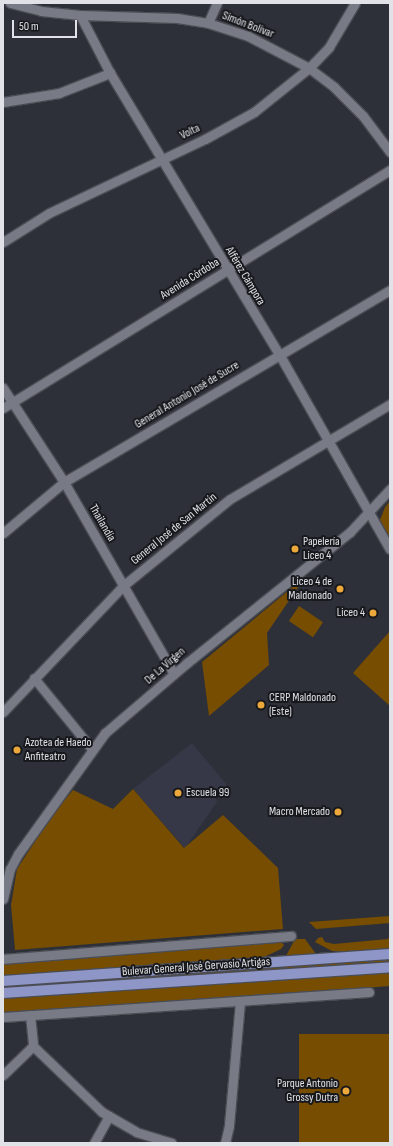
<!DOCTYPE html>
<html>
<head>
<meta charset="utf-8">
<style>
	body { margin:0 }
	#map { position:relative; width:393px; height:1146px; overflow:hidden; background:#2e3039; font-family:"Sofia Sans Condensed",sans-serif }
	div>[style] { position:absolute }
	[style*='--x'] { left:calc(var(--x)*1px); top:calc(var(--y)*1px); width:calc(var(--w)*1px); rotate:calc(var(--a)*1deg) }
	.built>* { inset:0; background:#363847 }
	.green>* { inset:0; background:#764d01; transform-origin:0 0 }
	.roads { filter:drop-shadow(1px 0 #4b4d54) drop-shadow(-1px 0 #4b4d54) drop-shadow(0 1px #4b4d54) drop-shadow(0 -1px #4b4d54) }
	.minor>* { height:9px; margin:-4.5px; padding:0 4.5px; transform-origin:4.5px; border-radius:4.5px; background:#787a85 }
	.major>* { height:10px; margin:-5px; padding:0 5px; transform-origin:5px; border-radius:5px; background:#8e96c7 }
	.dots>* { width:11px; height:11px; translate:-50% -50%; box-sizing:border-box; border:2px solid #17181c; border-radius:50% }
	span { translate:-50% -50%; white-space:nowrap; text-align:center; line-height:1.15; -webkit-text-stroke:4px #17181c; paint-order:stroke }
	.street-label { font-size:12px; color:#e0e2e8 }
	.poi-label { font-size:12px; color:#e0e2e8 }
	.left { translate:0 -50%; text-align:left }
	.right { translate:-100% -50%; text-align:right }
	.frame { position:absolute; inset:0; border:4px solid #e0e2e8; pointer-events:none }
	.scale { position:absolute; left:12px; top:20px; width:65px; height:18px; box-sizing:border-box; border:2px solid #e0e2e8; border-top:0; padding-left:5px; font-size:12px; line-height:14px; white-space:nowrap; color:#e0e2e8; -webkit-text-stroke:3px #17181c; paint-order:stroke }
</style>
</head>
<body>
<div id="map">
	<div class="built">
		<div style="clip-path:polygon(192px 743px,227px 785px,215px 797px,217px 802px,185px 848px,133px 789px)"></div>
	</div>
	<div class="green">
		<div style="clip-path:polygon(390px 501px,390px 538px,380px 520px,385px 507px)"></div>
		<div style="clip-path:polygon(305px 577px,267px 633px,269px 665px,209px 716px,202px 662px)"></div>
		<div style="left:299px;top:606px;width:29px;height:18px;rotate:34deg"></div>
		<div style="clip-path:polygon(390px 631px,390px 706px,353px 673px)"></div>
		<div style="clip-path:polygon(133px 789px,184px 848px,223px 815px,278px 868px,283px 929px,15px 950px,11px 905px,17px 869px,53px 814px,73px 790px,113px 809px)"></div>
		<div style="clip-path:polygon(390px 916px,390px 923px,316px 929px,309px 922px)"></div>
		<div style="clip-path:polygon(390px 936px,390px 951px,332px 951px,315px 942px,318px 938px,322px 937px,325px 942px,334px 944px,388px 939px)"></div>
		<div style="clip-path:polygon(295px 939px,305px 939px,316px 954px,286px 956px)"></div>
		<div style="clip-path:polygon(280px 941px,284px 945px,281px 949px,264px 957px,3px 977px,3px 964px)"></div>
		<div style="clip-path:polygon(390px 959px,390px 963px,3px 988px,3px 986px)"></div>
		<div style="clip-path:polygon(390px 972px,390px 986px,3px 1016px,3px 999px)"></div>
		<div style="left:390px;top:1034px;width:109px;height:91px;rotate:90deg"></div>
	</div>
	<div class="roads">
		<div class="minor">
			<div style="--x:10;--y:3;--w:32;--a:14"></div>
			<div style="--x:41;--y:11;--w:39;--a:6"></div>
			<div style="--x:80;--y:15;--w:97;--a:1.8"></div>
			<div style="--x:177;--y:18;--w:31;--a:9"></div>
			<div style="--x:208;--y:23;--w:42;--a:18"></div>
			<div style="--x:248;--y:36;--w:69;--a:27.7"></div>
			<div style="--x:309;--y:68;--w:31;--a:37"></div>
			<div style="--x:334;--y:87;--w:41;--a:45"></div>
			<div style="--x:363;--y:116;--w:45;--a:53.1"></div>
			<div style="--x:80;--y:15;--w:65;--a:62.7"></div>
			<div style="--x:110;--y:73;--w:328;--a:59"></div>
			<div style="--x:279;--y:354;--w:224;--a:60.4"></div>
			<div style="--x:208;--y:23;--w:22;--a:-66"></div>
			<div style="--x:3;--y:102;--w:57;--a:-9.1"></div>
			<div style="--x:59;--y:93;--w:55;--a:-21.4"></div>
			<div style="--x:3;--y:242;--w:54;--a:-32.2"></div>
			<div style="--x:49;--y:213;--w:173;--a:-25.4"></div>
			<div style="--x:205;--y:139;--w:56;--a:-28.9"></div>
			<div style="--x:254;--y:112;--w:70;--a:-38.7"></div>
			<div style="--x:309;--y:68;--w:29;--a:-46"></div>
			<div style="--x:329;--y:47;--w:51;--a:-59.4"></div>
			<div style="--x:3;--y:388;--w:112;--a:57"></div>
			<div style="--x:64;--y:482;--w:221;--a:60.2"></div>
			<div style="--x:3;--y:408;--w:454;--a:-31.6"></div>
			<div style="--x:3;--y:533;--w:80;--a:-39.9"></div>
			<div style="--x:64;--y:482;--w:378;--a:-30.5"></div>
			<div style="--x:34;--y:678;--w:90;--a:50.8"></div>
			<div style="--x:3;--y:712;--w:175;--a:-46.4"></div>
			<div style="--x:124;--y:585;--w:136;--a:-39.1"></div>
			<div style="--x:230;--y:499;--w:186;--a:-30.7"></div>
			<div style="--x:3;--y:899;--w:31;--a:-77"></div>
			<div style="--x:10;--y:869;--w:17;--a:-62"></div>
			<div style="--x:18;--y:854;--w:149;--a:-54.3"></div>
			<div style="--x:105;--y:733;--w:108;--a:-40.5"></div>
			<div style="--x:187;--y:663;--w:209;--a:-38.8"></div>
			<div style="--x:350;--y:532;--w:59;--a:-47.1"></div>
			<div style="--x:3;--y:959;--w:289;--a:-4.6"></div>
			<div style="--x:30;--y:1015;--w:31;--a:84"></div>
			<div style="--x:33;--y:1046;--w:95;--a:43.7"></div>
			<div style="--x:102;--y:1112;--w:39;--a:30"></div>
			<div style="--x:136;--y:1132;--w:37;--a:17"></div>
			<div style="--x:3;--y:1017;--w:367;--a:-3.9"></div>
			<div style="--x:3;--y:1075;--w:42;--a:-44"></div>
			<div style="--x:94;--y:1143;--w:31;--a:-61"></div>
			<div style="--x:225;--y:1143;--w:18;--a:-77"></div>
			<div style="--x:229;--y:1125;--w:124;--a:-84.9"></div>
		</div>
		<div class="major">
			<div style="--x:3;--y:981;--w:388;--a:-4"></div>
			<div style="--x:3;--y:993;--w:388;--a:-3.8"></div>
		</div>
	</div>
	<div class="dots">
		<div style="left:295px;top:549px;background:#eda83c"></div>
		<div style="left:340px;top:589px;background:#eda83c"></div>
		<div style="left:373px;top:613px;background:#eda83c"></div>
		<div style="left:261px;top:705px;background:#eda83c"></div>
		<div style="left:17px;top:750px;background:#eda83c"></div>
		<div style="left:178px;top:793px;background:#eda83c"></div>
		<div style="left:338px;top:812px;background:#eda83c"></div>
		<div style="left:346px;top:1091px;background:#eda83c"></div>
	</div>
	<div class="street-label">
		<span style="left:248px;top:25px;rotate:21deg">Simón Bolívar</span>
		<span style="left:190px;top:132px;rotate:-26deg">Volta</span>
		<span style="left:245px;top:276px;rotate:59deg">Alférez Cámpora</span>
		<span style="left:190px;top:279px;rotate:-32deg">Avenida Córdoba</span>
		<span style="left:187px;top:395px;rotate:-31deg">General Antonio José de Sucre</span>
		<span style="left:102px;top:523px;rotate:60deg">Thailandia</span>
		<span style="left:174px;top:529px;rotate:-39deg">General José de San Martín</span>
		<span style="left:165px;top:666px;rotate:-41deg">De La Virgen</span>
		<span style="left:196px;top:967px;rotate:-4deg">Bulevar General José Gervasio Artigas</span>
	</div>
	<div class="poi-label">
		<span class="left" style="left:303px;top:549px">Papelería<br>Liceo 4</span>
		<span class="right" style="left:332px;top:589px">Liceo 4 de<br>Maldonado</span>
		<span class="right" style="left:365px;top:613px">Liceo 4</span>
		<span class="left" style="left:269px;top:705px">CERP Maldonado<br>(Este)</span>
		<span class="left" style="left:25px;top:750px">Azotea de Haedo<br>Anfiteatro</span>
		<span class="left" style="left:186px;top:793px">Escuela 99</span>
		<span class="right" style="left:330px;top:812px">Macro Mercado</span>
		<span class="right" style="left:338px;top:1091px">Parque Antonio<br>Grossy Dutra</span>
	</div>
	<div class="frame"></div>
	<div class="scale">50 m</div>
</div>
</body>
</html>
